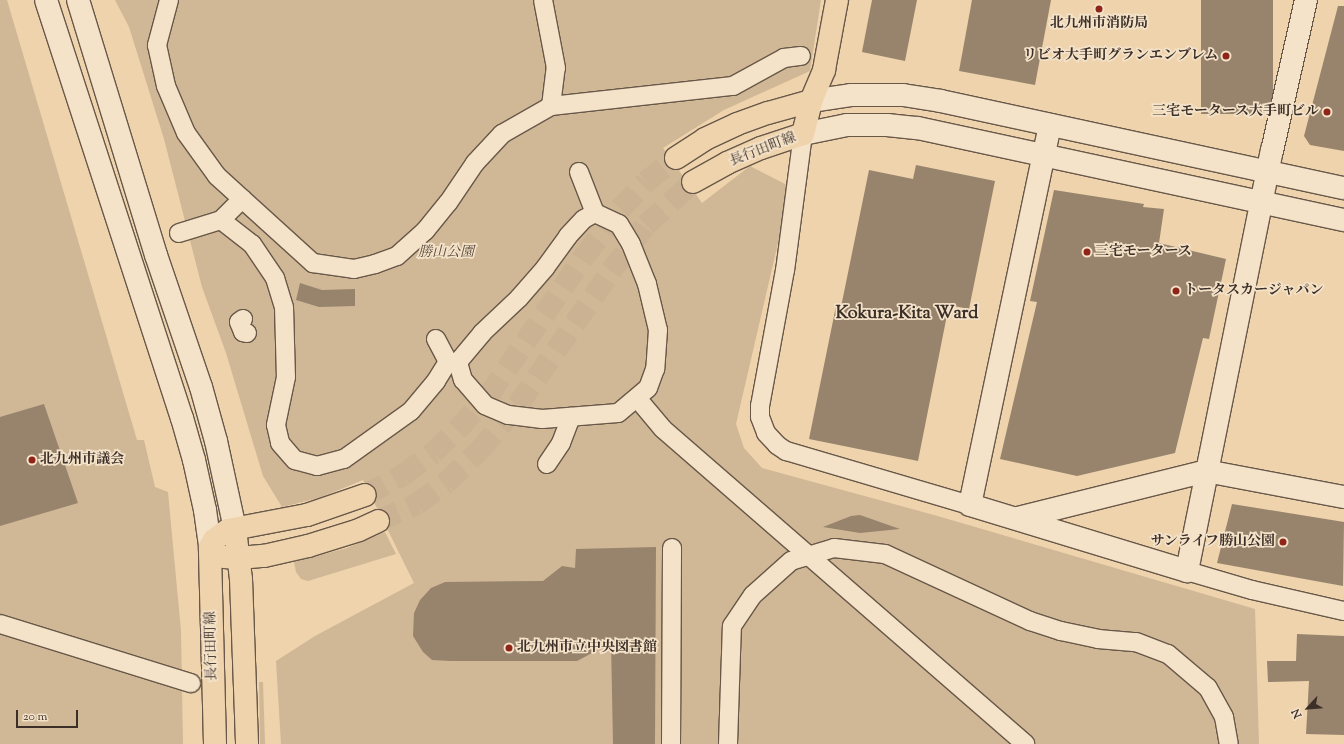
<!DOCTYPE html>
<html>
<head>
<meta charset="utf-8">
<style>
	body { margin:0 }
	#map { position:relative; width:1344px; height:744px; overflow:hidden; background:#eed3ac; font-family:"Sorts Mill Goudy","Noto Serif JP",serif }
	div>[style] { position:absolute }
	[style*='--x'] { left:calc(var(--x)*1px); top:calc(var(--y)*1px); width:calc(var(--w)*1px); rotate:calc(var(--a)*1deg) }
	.green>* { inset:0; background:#d0b796 }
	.building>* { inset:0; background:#98846d; transform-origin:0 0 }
	.primary-tunnel>* { height:22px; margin-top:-11px; transform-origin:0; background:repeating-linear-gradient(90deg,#cab292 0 22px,transparent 0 33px) }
	.roads { filter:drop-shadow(1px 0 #685849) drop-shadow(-1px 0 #685849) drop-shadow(0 1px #685849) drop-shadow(0 -1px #685849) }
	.street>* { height:18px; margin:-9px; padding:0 9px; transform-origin:9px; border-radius:9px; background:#f4e2c9 }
	.secondary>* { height:22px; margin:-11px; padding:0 11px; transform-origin:11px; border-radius:11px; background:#f4e2c9 }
	.primary>* { height:22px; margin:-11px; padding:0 11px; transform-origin:11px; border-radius:11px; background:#eed3ac }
	.dots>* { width:11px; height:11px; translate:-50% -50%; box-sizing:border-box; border:2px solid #f4e2c9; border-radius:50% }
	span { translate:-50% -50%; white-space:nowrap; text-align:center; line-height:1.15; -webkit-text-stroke:3.5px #f4e2c9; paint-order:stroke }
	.poi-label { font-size:14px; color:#3b2f28; font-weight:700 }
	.right { translate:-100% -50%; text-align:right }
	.left { translate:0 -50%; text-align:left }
	.street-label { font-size:14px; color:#3b2f28 }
	.park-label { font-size:14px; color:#594a3e; font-style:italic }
	.district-label { font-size:18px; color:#3b2f28; font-weight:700 }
	.north { position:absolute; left:1288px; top:688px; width:40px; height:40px; -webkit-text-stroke:3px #f4e2c9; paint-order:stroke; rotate:244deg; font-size:11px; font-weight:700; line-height:16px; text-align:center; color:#3b2f28 }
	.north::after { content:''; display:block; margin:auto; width:14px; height:18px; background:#3b2f28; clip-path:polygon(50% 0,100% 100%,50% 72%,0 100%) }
	.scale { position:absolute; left:16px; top:710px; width:62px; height:18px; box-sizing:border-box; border:2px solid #3b2f28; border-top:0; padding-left:5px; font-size:12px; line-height:14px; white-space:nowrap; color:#3b2f28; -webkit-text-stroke:3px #f4e2c9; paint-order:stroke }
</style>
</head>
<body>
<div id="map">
	<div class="green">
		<div style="clip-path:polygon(0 0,7px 0,137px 440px,144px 440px,155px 487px,168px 492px,181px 631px,183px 744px,0 744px)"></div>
		<div style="clip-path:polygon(115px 0,821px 0,810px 71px,724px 110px,663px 148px,702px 203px,750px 166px,791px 187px,736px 424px,744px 448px,762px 468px,934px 515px,1255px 609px,1259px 744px,281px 744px,276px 661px,315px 636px,414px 583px,363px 480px,319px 498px,282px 507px,263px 476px,226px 353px,202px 287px,164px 139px,129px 27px)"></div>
		<div style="clip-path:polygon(385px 532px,396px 554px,308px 581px,301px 579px,296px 572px,294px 562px,347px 548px)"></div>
		<div style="clip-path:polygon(259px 682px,263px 682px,265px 744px,260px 744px)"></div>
	</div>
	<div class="building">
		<div style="clip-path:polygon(872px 0,917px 0,905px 61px,862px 52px)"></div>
		<div style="clip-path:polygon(972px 0,1051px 0,1035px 85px,959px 71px)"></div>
		<div style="left:1201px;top:0;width:72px;height:114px"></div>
		<div style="clip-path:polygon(1338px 6px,1344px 6px,1344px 151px,1310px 145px,1304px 136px)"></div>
		<div style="clip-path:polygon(916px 165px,995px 181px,969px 309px,949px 305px,918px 461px,809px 439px,836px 306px,841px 307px,869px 170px,913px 179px)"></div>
		<div style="clip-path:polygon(1054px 190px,1144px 204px,1143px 207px,1164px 209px,1159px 243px,1226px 259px,1209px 339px,1203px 338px,1175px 453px,1077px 476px,1000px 459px,1037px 302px,1030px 301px)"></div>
		<div style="clip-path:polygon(300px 283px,322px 290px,355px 289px,355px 306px,319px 307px,296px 300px)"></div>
		<div style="clip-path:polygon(44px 404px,78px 503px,0 526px,0 417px)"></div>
		<div style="clip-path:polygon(1232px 504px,1344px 522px,1343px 586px,1217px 563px)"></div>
		<div style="clip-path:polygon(860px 515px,900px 529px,860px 533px,823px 527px,851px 516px)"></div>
		<div style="clip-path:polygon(656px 547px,655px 744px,613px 744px,611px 643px,577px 661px,450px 661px,432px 660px,423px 652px,413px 636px,414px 613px,420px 600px,431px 588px,445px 582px,543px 581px,562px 566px,575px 568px,576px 549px)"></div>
		<div style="clip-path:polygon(1297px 634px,1344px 636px,1344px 735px,1306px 734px,1309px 681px,1268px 682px,1267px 661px,1296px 661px)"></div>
	</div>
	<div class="primary-tunnel">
		<div style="--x:365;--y:495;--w:43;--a:-27.8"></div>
		<div style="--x:403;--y:475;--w:37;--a:-36"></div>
		<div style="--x:433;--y:453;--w:35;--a:-44"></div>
		<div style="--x:458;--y:429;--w:45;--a:-47.7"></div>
		<div style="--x:488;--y:396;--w:169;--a:-55.4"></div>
		<div style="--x:584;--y:257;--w:60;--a:-53.1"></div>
		<div style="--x:620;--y:209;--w:37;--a:-46"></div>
		<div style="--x:646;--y:182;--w:38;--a:-39"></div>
		<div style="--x:378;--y:521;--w:43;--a:-23.6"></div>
		<div style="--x:417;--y:504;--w:36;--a:-36"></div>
		<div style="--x:446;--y:483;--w:46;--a:-44.1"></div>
		<div style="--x:479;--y:451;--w:60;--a:-49.7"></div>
		<div style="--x:518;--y:405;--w:163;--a:-55.2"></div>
		<div style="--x:611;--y:271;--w:58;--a:-52.7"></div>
		<div style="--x:646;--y:225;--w:64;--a:-42.5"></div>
	</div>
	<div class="roads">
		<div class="street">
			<div style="--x:169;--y:0;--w:47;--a:104.9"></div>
			<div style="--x:157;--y:45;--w:42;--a:77.6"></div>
			<div style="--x:166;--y:86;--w:51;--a:66.9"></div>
			<div style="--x:186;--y:133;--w:53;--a:54.2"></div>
			<div style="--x:217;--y:176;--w:130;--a:42.2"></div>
			<div style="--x:313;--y:263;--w:41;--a:8.3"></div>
			<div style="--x:354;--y:269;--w:22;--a:-13"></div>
			<div style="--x:375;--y:264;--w:23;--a:-20"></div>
			<div style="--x:397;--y:256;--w:38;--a:-42"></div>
			<div style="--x:425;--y:231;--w:36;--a:-51"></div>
			<div style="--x:448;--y:203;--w:48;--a:-56"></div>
			<div style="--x:475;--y:163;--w:40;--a:-47"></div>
			<div style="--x:502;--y:134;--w:56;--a:-29.7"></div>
			<div style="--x:551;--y:106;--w:38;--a:-83"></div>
			<div style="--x:556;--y:68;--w:69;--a:-100.8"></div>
			<div style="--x:551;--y:106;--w:183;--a:-6.3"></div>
			<div style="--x:733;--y:86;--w:58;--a:-28.8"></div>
			<div style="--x:784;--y:58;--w:17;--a:-7"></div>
			<div style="--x:803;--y:134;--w:137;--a:97.5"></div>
			<div style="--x:785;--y:270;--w:138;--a:100.4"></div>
			<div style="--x:760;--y:406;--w:11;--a:90"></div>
			<div style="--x:760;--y:417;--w:17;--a:69"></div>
			<div style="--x:766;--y:433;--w:16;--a:47"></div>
			<div style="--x:777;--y:445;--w:11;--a:34"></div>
			<div style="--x:786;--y:451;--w:192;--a:16.4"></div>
			<div style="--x:579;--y:172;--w:44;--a:68.7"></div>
			<div style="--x:595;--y:213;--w:26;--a:25"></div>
			<div style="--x:619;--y:224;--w:23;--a:59"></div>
			<div style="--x:631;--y:244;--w:43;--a:68.2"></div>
			<div style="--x:647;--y:284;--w:47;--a:76.6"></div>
			<div style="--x:658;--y:330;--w:39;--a:94"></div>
			<div style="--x:655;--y:369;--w:20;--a:110"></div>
			<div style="--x:648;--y:388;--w:39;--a:140"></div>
			<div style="--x:618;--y:413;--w:76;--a:175.5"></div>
			<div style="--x:542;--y:419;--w:34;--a:-173"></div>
			<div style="--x:508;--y:415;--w:25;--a:-157"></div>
			<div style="--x:485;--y:405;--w:33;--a:-131"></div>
			<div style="--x:463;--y:380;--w:19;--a:-106"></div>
			<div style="--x:458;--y:362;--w:38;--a:-50"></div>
			<div style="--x:482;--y:333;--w:51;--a:-43.4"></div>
			<div style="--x:519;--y:298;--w:40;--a:-49"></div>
			<div style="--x:545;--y:268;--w:39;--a:-54"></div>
			<div style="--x:568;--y:236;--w:23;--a:-47"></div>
			<div style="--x:584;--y:219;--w:13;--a:-29"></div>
			<div style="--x:221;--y:220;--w:39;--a:38"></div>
			<div style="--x:252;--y:244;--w:41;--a:55.9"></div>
			<div style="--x:275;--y:278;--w:30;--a:73"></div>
			<div style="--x:284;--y:307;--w:70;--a:88.4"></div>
			<div style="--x:286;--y:377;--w:49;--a:101.8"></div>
			<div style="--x:276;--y:425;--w:18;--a:77"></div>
			<div style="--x:280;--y:443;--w:23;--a:49"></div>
			<div style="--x:295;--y:460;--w:23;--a:15"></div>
			<div style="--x:317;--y:466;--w:28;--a:-15"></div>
			<div style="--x:344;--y:459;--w:82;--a:-35.6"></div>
			<div style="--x:411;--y:411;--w:39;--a:-50"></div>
			<div style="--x:436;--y:381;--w:22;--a:-58"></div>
			<div style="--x:448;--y:362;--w:10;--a:0"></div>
			<div style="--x:179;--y:233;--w:44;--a:-17.2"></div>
			<div style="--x:221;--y:220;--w:30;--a:-45"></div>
			<div style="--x:243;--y:319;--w:5;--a:143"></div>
			<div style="--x:239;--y:322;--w:11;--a:68"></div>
			<div style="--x:243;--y:332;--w:4;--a:14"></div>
			<div style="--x:436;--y:339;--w:26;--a:62"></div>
			<div style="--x:637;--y:398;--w:40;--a:50"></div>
			<div style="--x:663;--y:429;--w:480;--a:41"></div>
			<div style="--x:547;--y:464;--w:25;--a:-56"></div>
			<div style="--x:561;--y:443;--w:28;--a:-69"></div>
			<div style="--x:1187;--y:571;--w:68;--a:16.3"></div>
			<div style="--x:1252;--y:590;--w:94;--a:12.9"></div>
			<div style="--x:0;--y:624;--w:200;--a:17.2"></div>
			<div style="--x:671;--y:744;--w:196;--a:-89.7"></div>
			<div style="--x:728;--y:744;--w:118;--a:-88.1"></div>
			<div style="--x:732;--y:626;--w:37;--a:-56"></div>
			<div style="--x:753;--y:595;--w:51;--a:-41.8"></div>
			<div style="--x:791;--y:561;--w:45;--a:-16.8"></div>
			<div style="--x:834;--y:548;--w:51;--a:6.7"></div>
			<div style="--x:885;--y:554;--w:160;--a:24.8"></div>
			<div style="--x:1030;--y:621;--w:33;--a:18"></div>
			<div style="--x:1061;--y:631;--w:38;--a:12"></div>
			<div style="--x:1098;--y:639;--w:38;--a:5"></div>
			<div style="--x:1136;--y:642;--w:34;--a:21"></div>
			<div style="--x:1168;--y:654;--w:52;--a:40.4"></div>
			<div style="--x:1208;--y:688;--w:33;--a:61"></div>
			<div style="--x:1224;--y:717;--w:27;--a:80"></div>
		</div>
		<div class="secondary">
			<div style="--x:46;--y:0;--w:440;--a:72"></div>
			<div style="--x:182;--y:418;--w:44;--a:74.1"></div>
			<div style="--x:194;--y:460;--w:51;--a:77.6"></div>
			<div style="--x:205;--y:510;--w:37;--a:82"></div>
			<div style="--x:78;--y:0;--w:267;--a:73"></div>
			<div style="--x:156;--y:255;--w:139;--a:71.2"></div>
			<div style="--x:201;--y:387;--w:56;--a:74.5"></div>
			<div style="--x:216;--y:441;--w:90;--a:77.8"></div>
			<div style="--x:811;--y:101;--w:40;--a:-8.5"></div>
			<div style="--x:851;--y:95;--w:52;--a:0"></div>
			<div style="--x:903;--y:95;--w:38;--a:9"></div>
			<div style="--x:941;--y:101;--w:412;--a:12.2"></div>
			<div style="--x:1050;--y:125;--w:388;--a:101.9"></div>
			<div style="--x:970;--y:505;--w:227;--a:16.9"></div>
			<div style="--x:1187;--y:571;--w:429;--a:-78.6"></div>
			<div style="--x:1272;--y:151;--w:155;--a:-77.3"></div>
			<div style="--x:803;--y:134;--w:45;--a:-11.6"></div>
			<div style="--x:847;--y:125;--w:40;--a:0"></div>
			<div style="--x:887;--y:125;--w:31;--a:6"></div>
			<div style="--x:918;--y:128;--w:436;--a:12.2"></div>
			<div style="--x:1018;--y:518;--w:194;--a:-14"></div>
			<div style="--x:1206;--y:471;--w:140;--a:10.7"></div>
		</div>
		<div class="primary">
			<div style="--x:676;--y:158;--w:35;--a:-33"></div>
			<div style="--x:705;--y:139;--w:35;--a:-25"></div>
			<div style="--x:737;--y:124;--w:33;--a:-20"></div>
			<div style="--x:768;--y:113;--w:45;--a:-15.6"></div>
			<div style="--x:693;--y:182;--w:39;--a:-29"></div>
			<div style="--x:727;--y:163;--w:37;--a:-24"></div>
			<div style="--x:761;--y:148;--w:44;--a:-18.4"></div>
			<div style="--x:803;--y:134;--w:34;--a:-76"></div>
			<div style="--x:811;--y:101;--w:34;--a:-67"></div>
			<div style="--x:824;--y:70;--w:71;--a:-79.5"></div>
			<div style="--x:235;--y:529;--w:50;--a:83.2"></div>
			<div style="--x:241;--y:579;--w:165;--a:87.9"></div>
			<div style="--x:224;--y:557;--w:15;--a:4"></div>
			<div style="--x:239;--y:558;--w:25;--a:-5"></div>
			<div style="--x:264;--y:556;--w:45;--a:-12.8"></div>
			<div style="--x:308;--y:546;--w:53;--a:-17.4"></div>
			<div style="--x:359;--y:530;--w:21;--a:-25"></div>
			<div style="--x:215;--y:744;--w:197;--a:-91.5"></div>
			<div style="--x:210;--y:547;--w:8;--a:-60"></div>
			<div style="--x:214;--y:540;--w:17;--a:-36"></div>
			<div style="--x:228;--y:530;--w:80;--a:-10.8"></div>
			<div style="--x:307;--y:515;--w:61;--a:-19"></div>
		</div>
	</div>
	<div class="dots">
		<div style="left:1099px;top:9px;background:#8f2418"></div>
		<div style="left:1226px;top:56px;background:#8f2418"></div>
		<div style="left:1327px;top:112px;background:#8f2418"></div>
		<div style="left:1087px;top:252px;background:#8f2418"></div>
		<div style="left:1176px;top:291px;background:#8f2418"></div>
		<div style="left:32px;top:460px;background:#8f2418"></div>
		<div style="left:1283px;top:542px;background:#8f2418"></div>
		<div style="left:509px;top:648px;background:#8f2418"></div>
	</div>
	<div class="poi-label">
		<span style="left:1099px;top:24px">北九州市消防局</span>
		<span class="right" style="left:1218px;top:56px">リビオ大手町グランエンブレム</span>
		<span class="right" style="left:1319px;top:112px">三宅モータース大手町ビル</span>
		<span class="left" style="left:1095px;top:252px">三宅モータース</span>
		<span class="left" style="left:1184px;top:291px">トータスカージャパン</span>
		<span class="left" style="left:40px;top:460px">北九州市議会</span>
		<span class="right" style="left:1275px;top:542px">サンライフ勝山公園</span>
		<span class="left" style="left:517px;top:648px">北九州市立中央図書館</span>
	</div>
	<div class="street-label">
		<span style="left:763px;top:150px;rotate:-21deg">長行田町線</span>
		<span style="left:212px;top:646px;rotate:-91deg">長行田町線</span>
	</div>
	<div class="park-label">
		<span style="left:446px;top:253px">勝山公園</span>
	</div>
	<div class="district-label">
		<span style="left:907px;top:314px">Kokura-Kita Ward</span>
	</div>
	<div class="north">N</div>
	<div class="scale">20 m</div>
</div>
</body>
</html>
